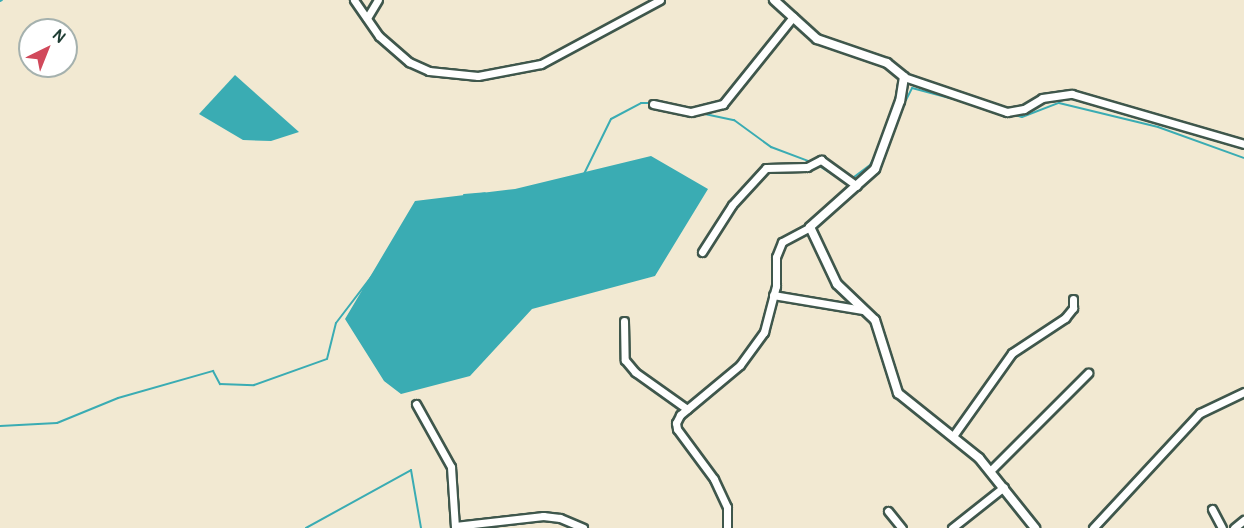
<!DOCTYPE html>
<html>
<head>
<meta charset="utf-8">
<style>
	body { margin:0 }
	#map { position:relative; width:1244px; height:528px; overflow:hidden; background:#f2e9d2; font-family:Pangolin,sans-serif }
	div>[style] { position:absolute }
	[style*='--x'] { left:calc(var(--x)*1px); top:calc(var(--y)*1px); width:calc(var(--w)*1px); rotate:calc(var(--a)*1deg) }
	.water>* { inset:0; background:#3aacb3 }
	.stream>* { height:2px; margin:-1px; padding:0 1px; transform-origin:1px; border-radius:1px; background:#3aacb3 }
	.roads { filter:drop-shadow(2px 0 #3f574c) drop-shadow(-2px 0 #3f574c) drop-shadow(0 2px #3f574c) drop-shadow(0 -2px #3f574c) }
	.minor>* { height:7px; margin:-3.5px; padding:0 3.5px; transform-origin:3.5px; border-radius:3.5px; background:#fff }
	.tertiary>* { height:8px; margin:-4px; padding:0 4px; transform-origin:4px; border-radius:4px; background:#fff }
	span { translate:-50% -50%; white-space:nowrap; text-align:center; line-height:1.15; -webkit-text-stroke:5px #fff; paint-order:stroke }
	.north { position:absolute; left:18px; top:18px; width:60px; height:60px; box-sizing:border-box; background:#fff; border:2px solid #a5b1ae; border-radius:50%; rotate:43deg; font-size:16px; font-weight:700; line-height:24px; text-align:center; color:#1f3d34 }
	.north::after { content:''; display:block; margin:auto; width:21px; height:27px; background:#d1495b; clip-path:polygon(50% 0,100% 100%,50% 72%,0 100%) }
</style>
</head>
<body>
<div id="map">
	<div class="water">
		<div style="clip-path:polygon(235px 75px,299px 132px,271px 141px,243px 140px,199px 114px)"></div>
		<div style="clip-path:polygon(651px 156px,708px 189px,655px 276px,532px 309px,470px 376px,401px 394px,384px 381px,345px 319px,415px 201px,515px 189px)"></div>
	</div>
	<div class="stream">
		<div style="--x:0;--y:1;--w:2;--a:-27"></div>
		<div style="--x:906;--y:100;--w:13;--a:-63"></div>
		<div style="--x:912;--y:88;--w:73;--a:15"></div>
		<div style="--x:700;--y:113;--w:35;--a:12"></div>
		<div style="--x:734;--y:120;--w:46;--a:36.1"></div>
		<div style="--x:771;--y:147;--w:43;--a:20.6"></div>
		<div style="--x:1012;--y:114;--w:10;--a:17"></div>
		<div style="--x:1022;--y:117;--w:40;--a:-21"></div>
		<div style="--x:1059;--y:103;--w:102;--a:13.6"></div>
		<div style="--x:1158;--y:127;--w:91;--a:19.8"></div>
		<div style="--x:816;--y:164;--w:36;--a:32"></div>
		<div style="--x:846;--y:183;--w:30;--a:-37"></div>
		<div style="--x:870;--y:165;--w:13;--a:-61"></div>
		<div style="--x:584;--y:174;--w:61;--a:-63.9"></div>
		<div style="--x:611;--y:119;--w:34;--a:-28"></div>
		<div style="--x:641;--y:103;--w:10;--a:0"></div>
		<div style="--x:464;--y:195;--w:21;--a:-5"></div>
		<div style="--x:0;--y:426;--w:57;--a:-3"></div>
		<div style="--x:57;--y:423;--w:66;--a:-22.3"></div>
		<div style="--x:118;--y:398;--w:99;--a:-15.9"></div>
		<div style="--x:213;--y:371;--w:15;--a:62"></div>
		<div style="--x:220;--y:384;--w:34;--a:2"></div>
		<div style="--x:254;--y:385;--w:77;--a:-19.6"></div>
		<div style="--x:327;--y:359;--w:37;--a:-76"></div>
		<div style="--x:336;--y:323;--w:81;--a:-52.6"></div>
		<div style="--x:306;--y:528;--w:120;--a:-28.9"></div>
		<div style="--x:411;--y:470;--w:59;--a:80.2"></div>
	</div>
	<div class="roads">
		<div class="minor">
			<div style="--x:354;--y:0;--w:44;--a:55.2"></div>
			<div style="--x:379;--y:36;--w:40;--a:41"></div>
			<div style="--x:409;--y:62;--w:22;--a:24"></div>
			<div style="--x:429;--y:71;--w:49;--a:5.8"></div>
			<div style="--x:478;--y:76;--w:64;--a:-10.8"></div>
			<div style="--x:541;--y:64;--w:135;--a:-28.3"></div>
			<div style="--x:367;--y:18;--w:21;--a:-59"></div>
			<div style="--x:904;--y:77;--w:109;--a:18.8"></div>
			<div style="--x:1007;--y:112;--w:17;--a:-10"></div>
			<div style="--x:1024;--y:109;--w:21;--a:-31"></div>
			<div style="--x:1042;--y:98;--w:30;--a:-8"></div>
			<div style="--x:1072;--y:94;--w:179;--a:16.2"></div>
			<div style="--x:653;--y:104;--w:39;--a:12"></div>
			<div style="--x:691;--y:112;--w:33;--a:-14"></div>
			<div style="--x:723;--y:104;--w:112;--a:-51.2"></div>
			<div style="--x:702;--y:252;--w:56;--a:-57.4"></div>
			<div style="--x:732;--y:205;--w:50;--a:-47.4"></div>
			<div style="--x:766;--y:168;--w:41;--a:-1.4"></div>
			<div style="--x:807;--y:167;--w:16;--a:-27"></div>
			<div style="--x:821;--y:160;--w:44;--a:35.8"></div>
			<div style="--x:773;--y:295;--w:91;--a:9.5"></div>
			<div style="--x:624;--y:321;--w:39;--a:89"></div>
			<div style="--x:625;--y:360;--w:16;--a:50"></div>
			<div style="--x:635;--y:372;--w:64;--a:35.4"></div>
			<div style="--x:416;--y:404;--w:72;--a:60.9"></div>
			<div style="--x:451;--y:467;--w:61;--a:86.2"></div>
			<div style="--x:953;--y:436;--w:102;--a:-54.6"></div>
			<div style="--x:1012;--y:353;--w:64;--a:-33.4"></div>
			<div style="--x:1065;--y:318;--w:13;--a:-51"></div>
			<div style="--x:1073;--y:308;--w:9;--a:-90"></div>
			<div style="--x:990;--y:471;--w:139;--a:-45"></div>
			<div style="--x:1212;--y:509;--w:21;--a:62"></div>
			<div style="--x:888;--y:511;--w:22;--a:51"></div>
			<div style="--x:455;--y:526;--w:89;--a:-6.5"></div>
			<div style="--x:543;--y:516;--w:17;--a:7"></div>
			<div style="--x:560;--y:518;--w:25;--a:23"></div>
			<div style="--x:727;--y:528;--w:21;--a:-90"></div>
			<div style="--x:727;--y:507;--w:31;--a:-115"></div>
			<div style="--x:714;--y:479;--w:62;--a:-126.5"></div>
			<div style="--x:677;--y:429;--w:6;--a:-99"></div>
			<div style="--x:676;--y:423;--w:9;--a:-63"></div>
			<div style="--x:680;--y:415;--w:78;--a:-39.8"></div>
			<div style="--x:740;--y:365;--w:41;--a:-54"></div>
			<div style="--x:764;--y:332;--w:48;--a:-75.4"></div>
			<div style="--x:776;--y:286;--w:29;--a:-90"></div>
			<div style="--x:776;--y:257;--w:16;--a:-68"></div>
			<div style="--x:782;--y:242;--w:32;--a:-28"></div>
			<div style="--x:952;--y:528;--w:66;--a:-38.3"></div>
			<div style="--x:1093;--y:528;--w:157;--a:-47.1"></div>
			<div style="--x:1200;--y:413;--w:49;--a:-25.5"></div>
			<div style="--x:1234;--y:528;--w:13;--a:-39"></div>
		</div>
		<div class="tertiary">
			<div style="--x:774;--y:0;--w:58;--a:42.2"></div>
			<div style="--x:817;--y:39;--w:74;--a:18.9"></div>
			<div style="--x:887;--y:63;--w:22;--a:39"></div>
			<div style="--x:904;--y:77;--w:24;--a:99"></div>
			<div style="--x:900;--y:101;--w:72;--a:110.2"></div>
			<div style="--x:875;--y:169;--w:87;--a:138.3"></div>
			<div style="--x:810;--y:227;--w:63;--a:64.7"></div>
			<div style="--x:837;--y:284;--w:52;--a:43.5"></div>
			<div style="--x:875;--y:320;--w:77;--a:72.5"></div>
			<div style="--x:898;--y:393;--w:104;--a:38.7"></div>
			<div style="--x:979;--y:458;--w:90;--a:51.3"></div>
		</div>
	</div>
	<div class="north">N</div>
</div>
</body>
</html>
